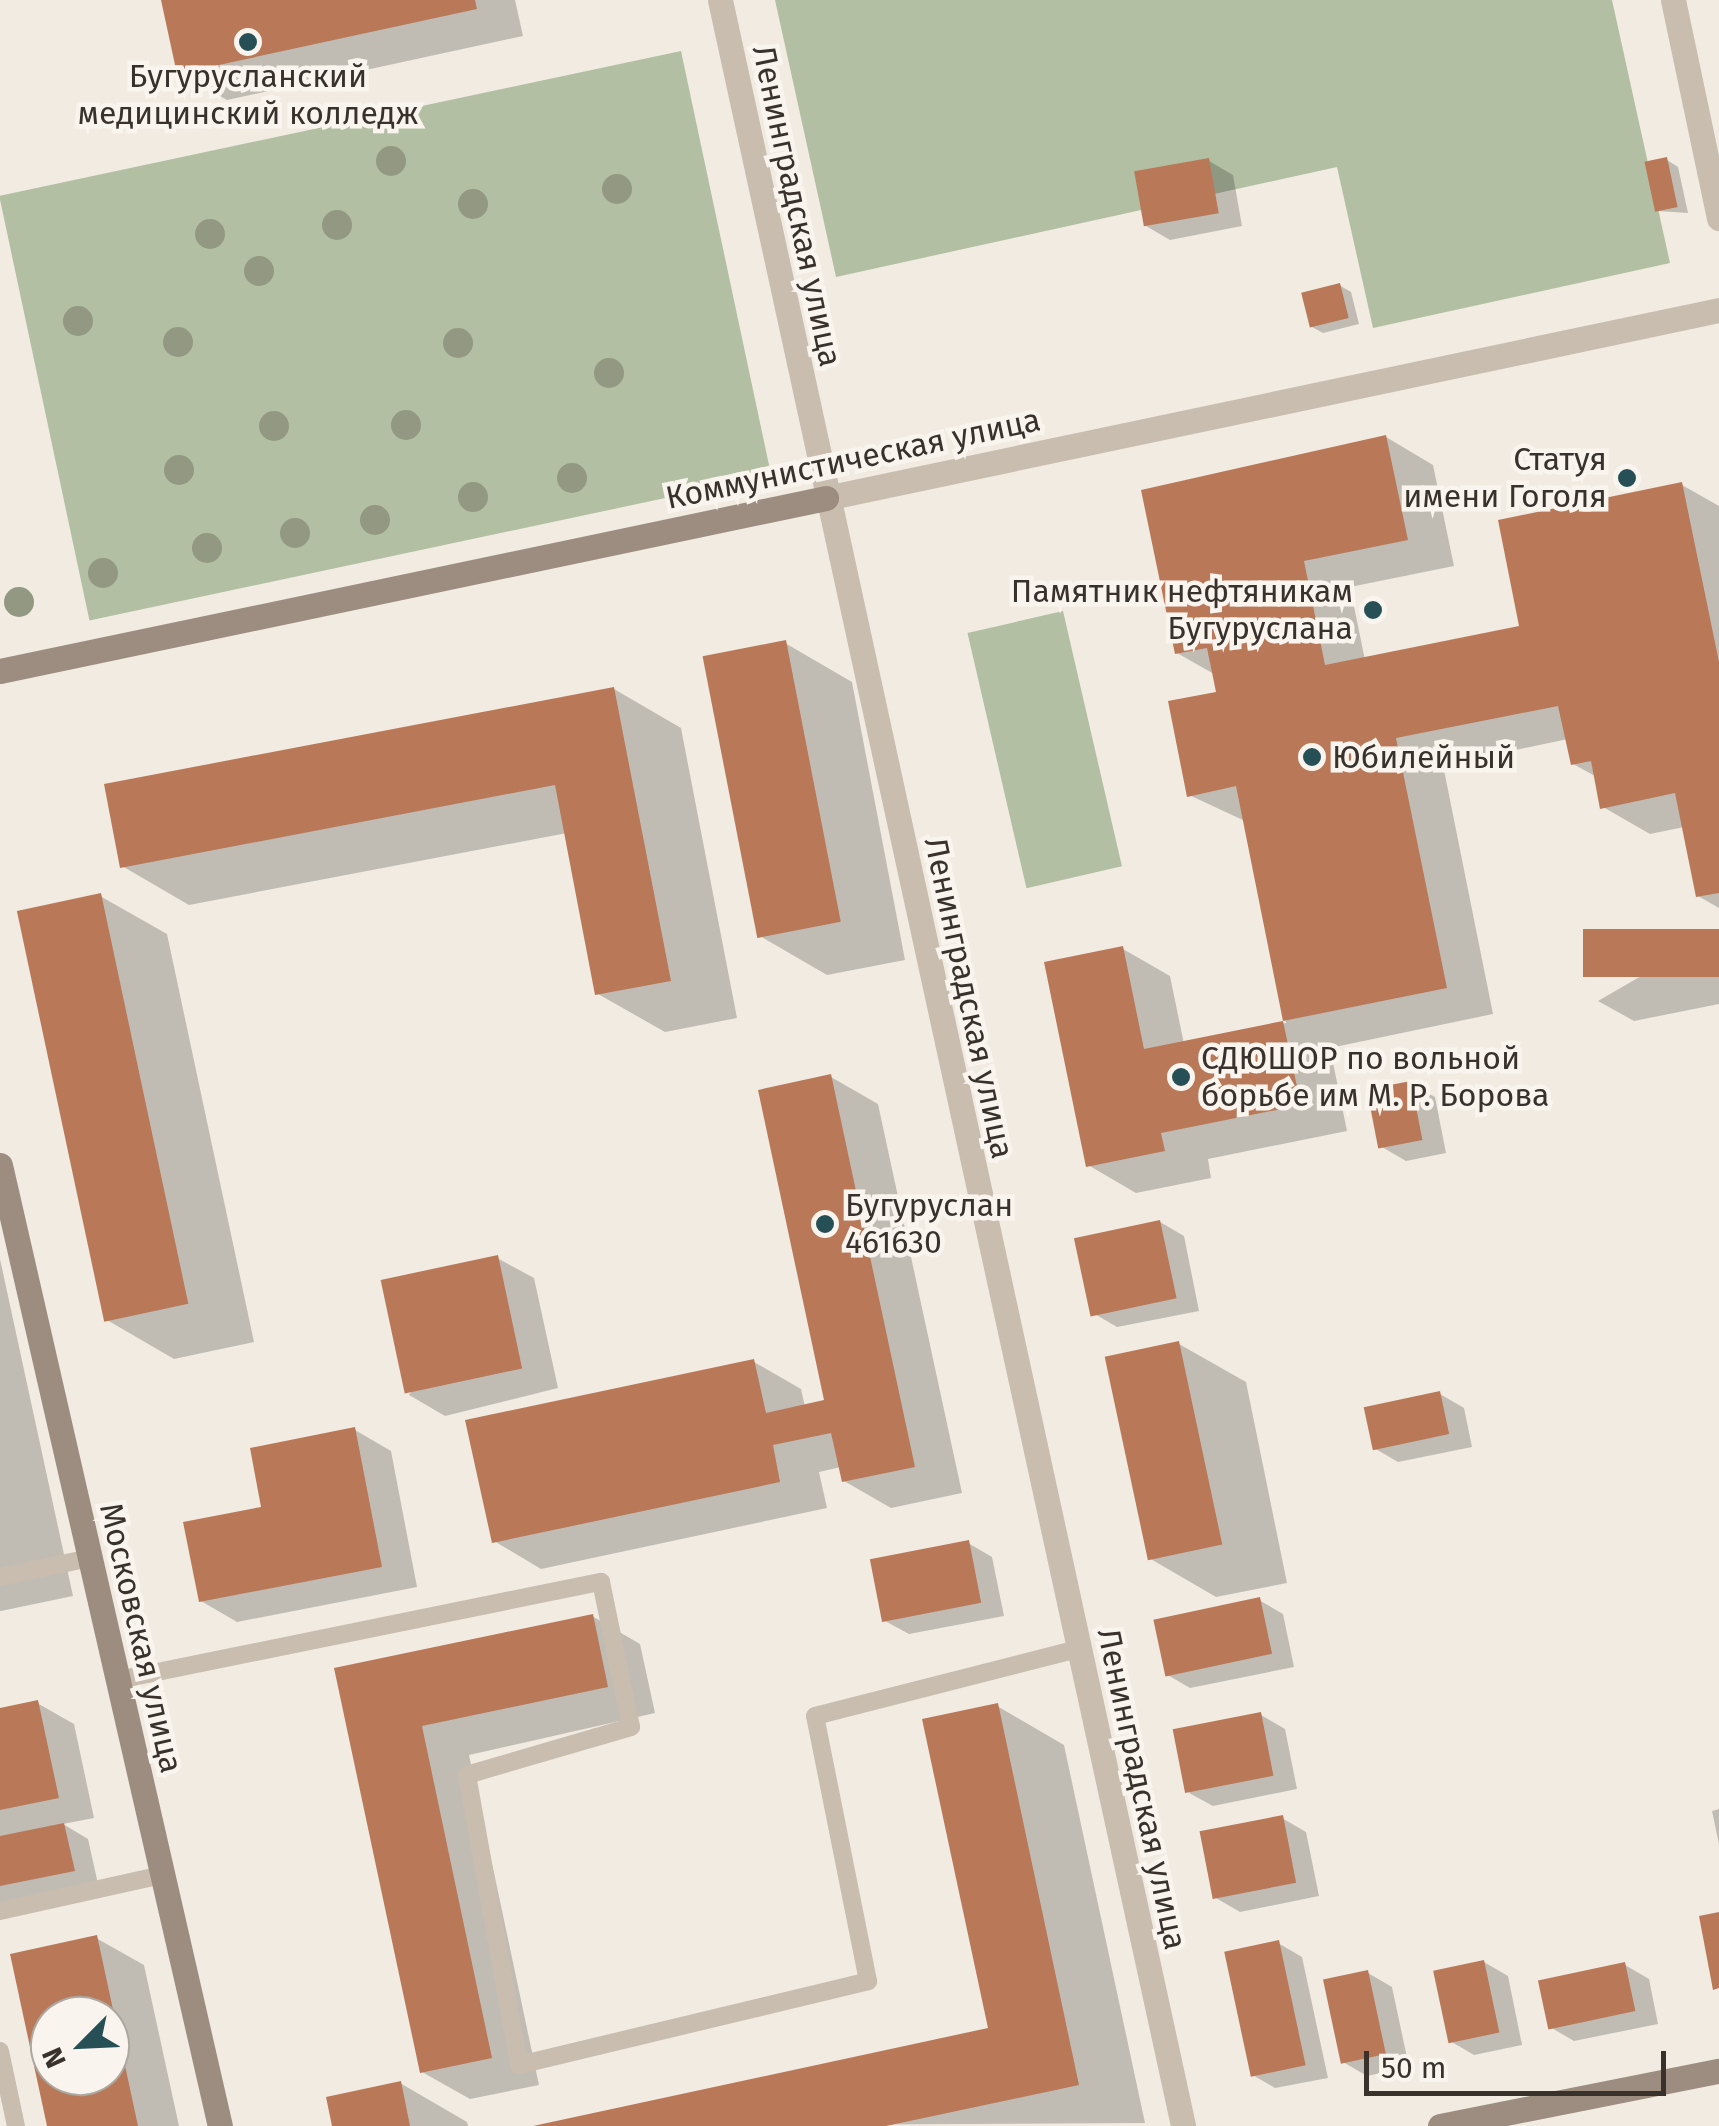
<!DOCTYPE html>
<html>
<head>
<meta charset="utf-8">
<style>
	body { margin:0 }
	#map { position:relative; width:1719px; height:2126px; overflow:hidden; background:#f1ebe2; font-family:"Fira Sans",sans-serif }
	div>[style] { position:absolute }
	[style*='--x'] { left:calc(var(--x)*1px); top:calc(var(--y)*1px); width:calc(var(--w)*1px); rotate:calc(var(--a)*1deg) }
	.green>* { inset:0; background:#b3bfa3; transform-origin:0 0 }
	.shadow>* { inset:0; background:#0003 }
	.building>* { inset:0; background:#b97858; transform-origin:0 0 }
	.lane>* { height:18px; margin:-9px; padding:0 9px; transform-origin:9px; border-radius:9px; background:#c9bdaf }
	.street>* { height:25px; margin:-12.5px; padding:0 12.5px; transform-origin:12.5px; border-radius:12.5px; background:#c9bdaf }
	.secondary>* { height:25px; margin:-12.5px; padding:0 12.5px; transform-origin:12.5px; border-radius:12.5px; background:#9c8d80 }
	.trees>* { width:30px; height:30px; margin:-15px; border-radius:50%; background:#929881 }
	.dots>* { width:28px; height:28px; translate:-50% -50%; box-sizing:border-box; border:5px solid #f9f5ee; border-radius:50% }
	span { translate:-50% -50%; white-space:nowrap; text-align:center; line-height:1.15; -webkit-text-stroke:9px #f9f5ee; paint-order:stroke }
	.poi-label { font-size:32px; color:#38312c }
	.right { translate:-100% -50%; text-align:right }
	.left { translate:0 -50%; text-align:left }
	.street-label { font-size:32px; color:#38312c }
	.north { position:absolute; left:30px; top:1996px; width:100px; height:100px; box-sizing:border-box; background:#f9f5ee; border:2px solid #aca7a0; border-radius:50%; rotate:246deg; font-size:28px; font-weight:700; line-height:40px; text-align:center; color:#38312c }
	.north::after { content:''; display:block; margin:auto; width:35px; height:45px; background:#264f56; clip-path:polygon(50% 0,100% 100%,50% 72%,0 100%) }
	.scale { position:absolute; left:1364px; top:2051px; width:302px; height:45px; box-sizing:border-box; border:5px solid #38312c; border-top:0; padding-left:12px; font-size:30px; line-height:35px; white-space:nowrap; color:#38312c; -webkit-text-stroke:8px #f9f5ee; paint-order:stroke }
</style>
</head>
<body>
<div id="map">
	<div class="green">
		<div style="clip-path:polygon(775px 0,1612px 0,1670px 263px,1373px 328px,1337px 167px,836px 277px)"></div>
		<div style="left:681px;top:51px;width:434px;height:697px;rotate:78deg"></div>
		<div style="left:1063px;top:611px;width:262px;height:98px;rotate:77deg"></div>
	</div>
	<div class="shadow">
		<div style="clip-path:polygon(163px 0,515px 0,523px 36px,227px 100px,179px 73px)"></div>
		<div style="clip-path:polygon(1667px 160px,1678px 167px,1688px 213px,1657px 211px)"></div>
		<div style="clip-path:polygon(1209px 161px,1233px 175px,1242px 226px,1170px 240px,1146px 226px)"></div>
		<div style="clip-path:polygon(1339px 285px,1351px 292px,1359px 324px,1323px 333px,1312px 327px)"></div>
		<div style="clip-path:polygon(1386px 437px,1433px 465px,1454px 566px,1350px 587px,1365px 660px,1522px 628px,1682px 485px,1719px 506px,1719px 908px,1698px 896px,1684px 827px,1650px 834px,1603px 807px,1597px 777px,1573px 764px,1568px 739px,1443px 765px,1493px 1014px,1330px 1048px,1347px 1131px,1208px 1159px,1211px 1178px,1136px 1193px,1088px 1165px,1123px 949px,1170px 976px,1184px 1044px,1286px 1023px,1245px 821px,1189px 795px,1219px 694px,1214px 674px,1177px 653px)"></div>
		<div style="clip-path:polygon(785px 643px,852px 682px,905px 960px,827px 975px,760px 936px)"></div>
		<div style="clip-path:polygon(614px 689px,681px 728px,737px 1018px,665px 1032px,598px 994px,567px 833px,189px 905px,122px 866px)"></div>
		<div style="clip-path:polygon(100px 896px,167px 934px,254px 1342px,174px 1359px,107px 1320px)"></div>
		<div style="clip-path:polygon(1719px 931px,1719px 1004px,1634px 1021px,1598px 1001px)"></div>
		<div style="clip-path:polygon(831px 1077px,878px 1104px,962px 1493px,891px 1508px,844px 1481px,841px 1467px,819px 1472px,827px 1508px,541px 1569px,494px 1541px,754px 1362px,801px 1389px,805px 1407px,827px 1402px)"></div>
		<div style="clip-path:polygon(1411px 1084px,1435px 1097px,1446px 1153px,1406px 1161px,1382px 1147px)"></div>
		<div style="clip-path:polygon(1160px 1222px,1184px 1236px,1199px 1311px,1117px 1327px,1093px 1313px)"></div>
		<div style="clip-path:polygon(497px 1258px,534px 1278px,558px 1388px,445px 1416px,409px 1395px)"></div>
		<div style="clip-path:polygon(0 1259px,73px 1596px,1px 1611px,0 1611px)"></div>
		<div style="clip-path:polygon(1179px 1344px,1246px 1382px,1287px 1583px,1216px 1597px,1149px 1558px)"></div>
		<div style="clip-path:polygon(1440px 1394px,1464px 1408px,1472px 1447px,1398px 1462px,1374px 1448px)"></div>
		<div style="clip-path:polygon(355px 1430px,391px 1451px,417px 1587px,237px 1622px,201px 1601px,264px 1509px)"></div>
		<div style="clip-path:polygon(968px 1543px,992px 1557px,1004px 1616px,909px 1634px,885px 1621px)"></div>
		<div style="clip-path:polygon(1259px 1600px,1283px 1614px,1294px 1667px,1190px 1688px,1166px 1674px)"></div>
		<div style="clip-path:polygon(592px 1616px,640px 1644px,655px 1713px,469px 1755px,539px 2085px,470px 2099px,422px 2072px,337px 1670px)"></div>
		<div style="clip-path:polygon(37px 1703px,74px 1724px,94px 1818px,63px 1824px,88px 1839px,98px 1884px,0 1904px,0 1711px)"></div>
		<div style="clip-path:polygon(997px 1706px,1064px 1745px,1145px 2123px,538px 2126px,991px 2030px)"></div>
		<div style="clip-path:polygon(1261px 1715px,1285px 1729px,1297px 1789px,1213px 1806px,1189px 1793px)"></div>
		<div style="clip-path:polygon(1719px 1809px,1719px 1844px,1712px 1811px)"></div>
		<div style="clip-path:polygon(1282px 1818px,1306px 1832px,1319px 1896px,1240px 1912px,1216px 1898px)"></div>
		<div style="clip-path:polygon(evenodd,96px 1938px,144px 1965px,179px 2126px,50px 2126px,13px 1956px,96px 1938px,50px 2016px,110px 2016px,110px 2076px,50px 2076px,50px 2016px)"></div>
		<div style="clip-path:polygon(1278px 1943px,1302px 1957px,1328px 2078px,1275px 2088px,1251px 2074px)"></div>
		<div style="clip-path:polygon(1484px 1962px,1508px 1976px,1522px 2045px,1474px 2055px,1450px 2041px)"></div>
		<div style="clip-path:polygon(1625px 1965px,1649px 1979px,1658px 2024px,1574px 2041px,1550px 2027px)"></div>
		<div style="clip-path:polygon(1368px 1973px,1392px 1987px,1409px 2067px,1367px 2076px,1343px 2062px)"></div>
		<div style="clip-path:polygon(400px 2083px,467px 2122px,468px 2126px,335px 2126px)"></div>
	</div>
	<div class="building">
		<div style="clip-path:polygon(161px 0,475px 0,477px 9px,177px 74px)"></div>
		<div style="left:1667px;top:157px;width:51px;height:23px;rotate:78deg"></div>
		<div style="left:1209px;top:158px;width:56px;height:76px;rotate:80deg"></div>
		<div style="left:1340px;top:283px;width:36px;height:40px;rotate:76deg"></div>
		<div style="clip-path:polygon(1386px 435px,1408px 540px,1304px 561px,1325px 665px,1519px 626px,1498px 520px,1682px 482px,1719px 662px,1719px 893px,1696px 897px,1675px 793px,1600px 809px,1591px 761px,1571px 765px,1558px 706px,1396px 738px,1447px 988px,1283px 1021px,1236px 786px,1187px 797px,1168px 701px,1216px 692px,1207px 648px,1175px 654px,1141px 490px)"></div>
		<div style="left:786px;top:640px;width:287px;height:85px;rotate:79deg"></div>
		<div style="clip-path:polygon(614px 687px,671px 981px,595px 995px,555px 785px,120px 868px,104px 784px)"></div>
		<div style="left:101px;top:893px;width:420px;height:86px;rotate:78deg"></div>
		<div style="left:1719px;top:929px;width:48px;height:136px;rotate:90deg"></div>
		<div style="clip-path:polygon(1123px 946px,1144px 1049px,1283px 1021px,1301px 1105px,1161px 1133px,1165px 1151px,1086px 1167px,1044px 962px)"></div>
		<div style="clip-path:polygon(831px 1074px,915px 1467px,842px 1482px,831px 1433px,773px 1445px,780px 1482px,492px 1543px,465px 1420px,754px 1359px,766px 1413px,824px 1400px,758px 1090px)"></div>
		<div style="left:1411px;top:1081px;width:60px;height:45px;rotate:79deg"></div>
		<div style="left:1160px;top:1220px;width:80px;height:88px;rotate:78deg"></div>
		<div style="left:498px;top:1255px;width:116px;height:120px;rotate:78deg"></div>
		<div style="left:1179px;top:1341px;width:208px;height:76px;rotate:78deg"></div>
		<div style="left:1440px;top:1391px;width:44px;height:78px;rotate:78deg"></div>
		<div style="clip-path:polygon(355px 1427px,382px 1567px,199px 1602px,183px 1522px,261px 1507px,250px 1448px)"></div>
		<div style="left:969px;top:1540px;width:64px;height:101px;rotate:79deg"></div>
		<div style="left:1260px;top:1597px;width:58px;height:109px;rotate:78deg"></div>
		<div style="clip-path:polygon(593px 1614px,608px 1687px,422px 1726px,492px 2058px,420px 2073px,334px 1668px)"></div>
		<div style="clip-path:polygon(38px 1700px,59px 1798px,0 1810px,0 1708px)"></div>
		<div style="clip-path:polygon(998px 1703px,1079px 2085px,886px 2126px,533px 2126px,988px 2028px,922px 1719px)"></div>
		<div style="left:1261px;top:1712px;width:65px;height:90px;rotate:79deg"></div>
		<div style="left:1283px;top:1815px;width:69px;height:85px;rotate:79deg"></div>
		<div style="clip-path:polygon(64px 1823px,75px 1871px,0 1886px,0 1836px)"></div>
		<div style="clip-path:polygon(1719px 1912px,1719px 1988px,1713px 1990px,1699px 1916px)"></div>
		<div style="clip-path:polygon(evenodd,97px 1935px,138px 2126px,47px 2126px,10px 1954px,97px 1935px,50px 2016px,110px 2016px,110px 2076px,50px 2076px,50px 2016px)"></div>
		<div style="left:1279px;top:1940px;width:128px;height:56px;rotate:78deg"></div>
		<div style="left:1484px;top:1960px;width:74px;height:52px;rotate:78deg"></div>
		<div style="left:1625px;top:1962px;width:50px;height:89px;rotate:78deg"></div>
		<div style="left:1368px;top:1970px;width:86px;height:46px;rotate:78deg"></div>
		<div style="clip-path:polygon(401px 2081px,410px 2126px,332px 2126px,326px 2097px)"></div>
	</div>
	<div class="lane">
		<div style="--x:0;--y:1577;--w:92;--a:-11.9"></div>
		<div style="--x:118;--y:1680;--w:493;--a:-11.5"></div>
		<div style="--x:601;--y:1582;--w:148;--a:78.3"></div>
		<div style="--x:631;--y:1727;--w:171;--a:163.7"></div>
		<div style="--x:467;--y:1775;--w:295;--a:79.8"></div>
		<div style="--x:519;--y:2065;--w:359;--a:-13.5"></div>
		<div style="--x:868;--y:1981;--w:270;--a:-101.3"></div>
		<div style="--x:815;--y:1716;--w:271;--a:-14.3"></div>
		<div style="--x:0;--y:1911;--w:166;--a:-12.5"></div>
		<div style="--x:0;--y:2051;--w:77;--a:78"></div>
	</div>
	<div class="street">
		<div style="--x:720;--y:0;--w:2176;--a:77.71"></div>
		<div style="--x:1673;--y:0;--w:223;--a:78.1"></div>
		<div style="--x:826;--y:498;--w:913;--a:-11.89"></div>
	</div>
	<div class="secondary">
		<div style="--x:0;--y:671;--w:844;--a:-11.83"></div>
		<div style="--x:0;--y:1165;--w:986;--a:77.11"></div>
		<div style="--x:1440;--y:2126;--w:284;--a:-11.2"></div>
	</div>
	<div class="trees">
		<div style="left:391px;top:161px"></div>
		<div style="left:617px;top:189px"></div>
		<div style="left:473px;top:204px"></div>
		<div style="left:337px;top:225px"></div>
		<div style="left:210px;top:234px"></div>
		<div style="left:259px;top:271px"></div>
		<div style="left:78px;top:321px"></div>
		<div style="left:178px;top:342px"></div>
		<div style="left:458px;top:343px"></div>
		<div style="left:609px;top:373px"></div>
		<div style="left:406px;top:425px"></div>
		<div style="left:274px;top:426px"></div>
		<div style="left:179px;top:470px"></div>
		<div style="left:572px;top:478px"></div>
		<div style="left:473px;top:497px"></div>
		<div style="left:375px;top:520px"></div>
		<div style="left:295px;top:533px"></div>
		<div style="left:207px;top:548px"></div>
		<div style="left:103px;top:573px"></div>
		<div style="left:19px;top:602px"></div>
	</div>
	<div class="dots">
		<div style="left:248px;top:42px;background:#264f56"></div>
		<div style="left:1627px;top:478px;background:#264f56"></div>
		<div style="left:1373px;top:610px;background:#264f56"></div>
		<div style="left:1312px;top:757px;background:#264f56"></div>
		<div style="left:1181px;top:1077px;background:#264f56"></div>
		<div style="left:825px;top:1224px;background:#264f56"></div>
	</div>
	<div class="poi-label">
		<span style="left:248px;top:95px">Бугурусланский<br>медицинский колледж</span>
		<span class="right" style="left:1607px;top:478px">Статуя<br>имени Гоголя</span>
		<span class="right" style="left:1353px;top:610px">Памятник нефтяникам<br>Бугуруслана</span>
		<span class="left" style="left:1332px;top:757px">Юбилейный</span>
		<span class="left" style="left:1201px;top:1077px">СДЮШОР по вольной<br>борьбе им М. Р. Борова</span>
		<span class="left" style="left:845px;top:1224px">Бугуруслан<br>461630</span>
	</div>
	<div class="street-label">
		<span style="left:797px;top:206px;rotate:78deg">Ленинградская улица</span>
		<span style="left:853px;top:459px;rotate:-12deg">Коммунистическая улица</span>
		<span style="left:969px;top:998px;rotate:78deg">Ленинградская улица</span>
		<span style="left:141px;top:1638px;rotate:77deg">Московская улица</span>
		<span style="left:1142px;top:1789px;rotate:78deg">Ленинградская улица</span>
	</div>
	<div class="north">N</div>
	<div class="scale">50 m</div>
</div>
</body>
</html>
